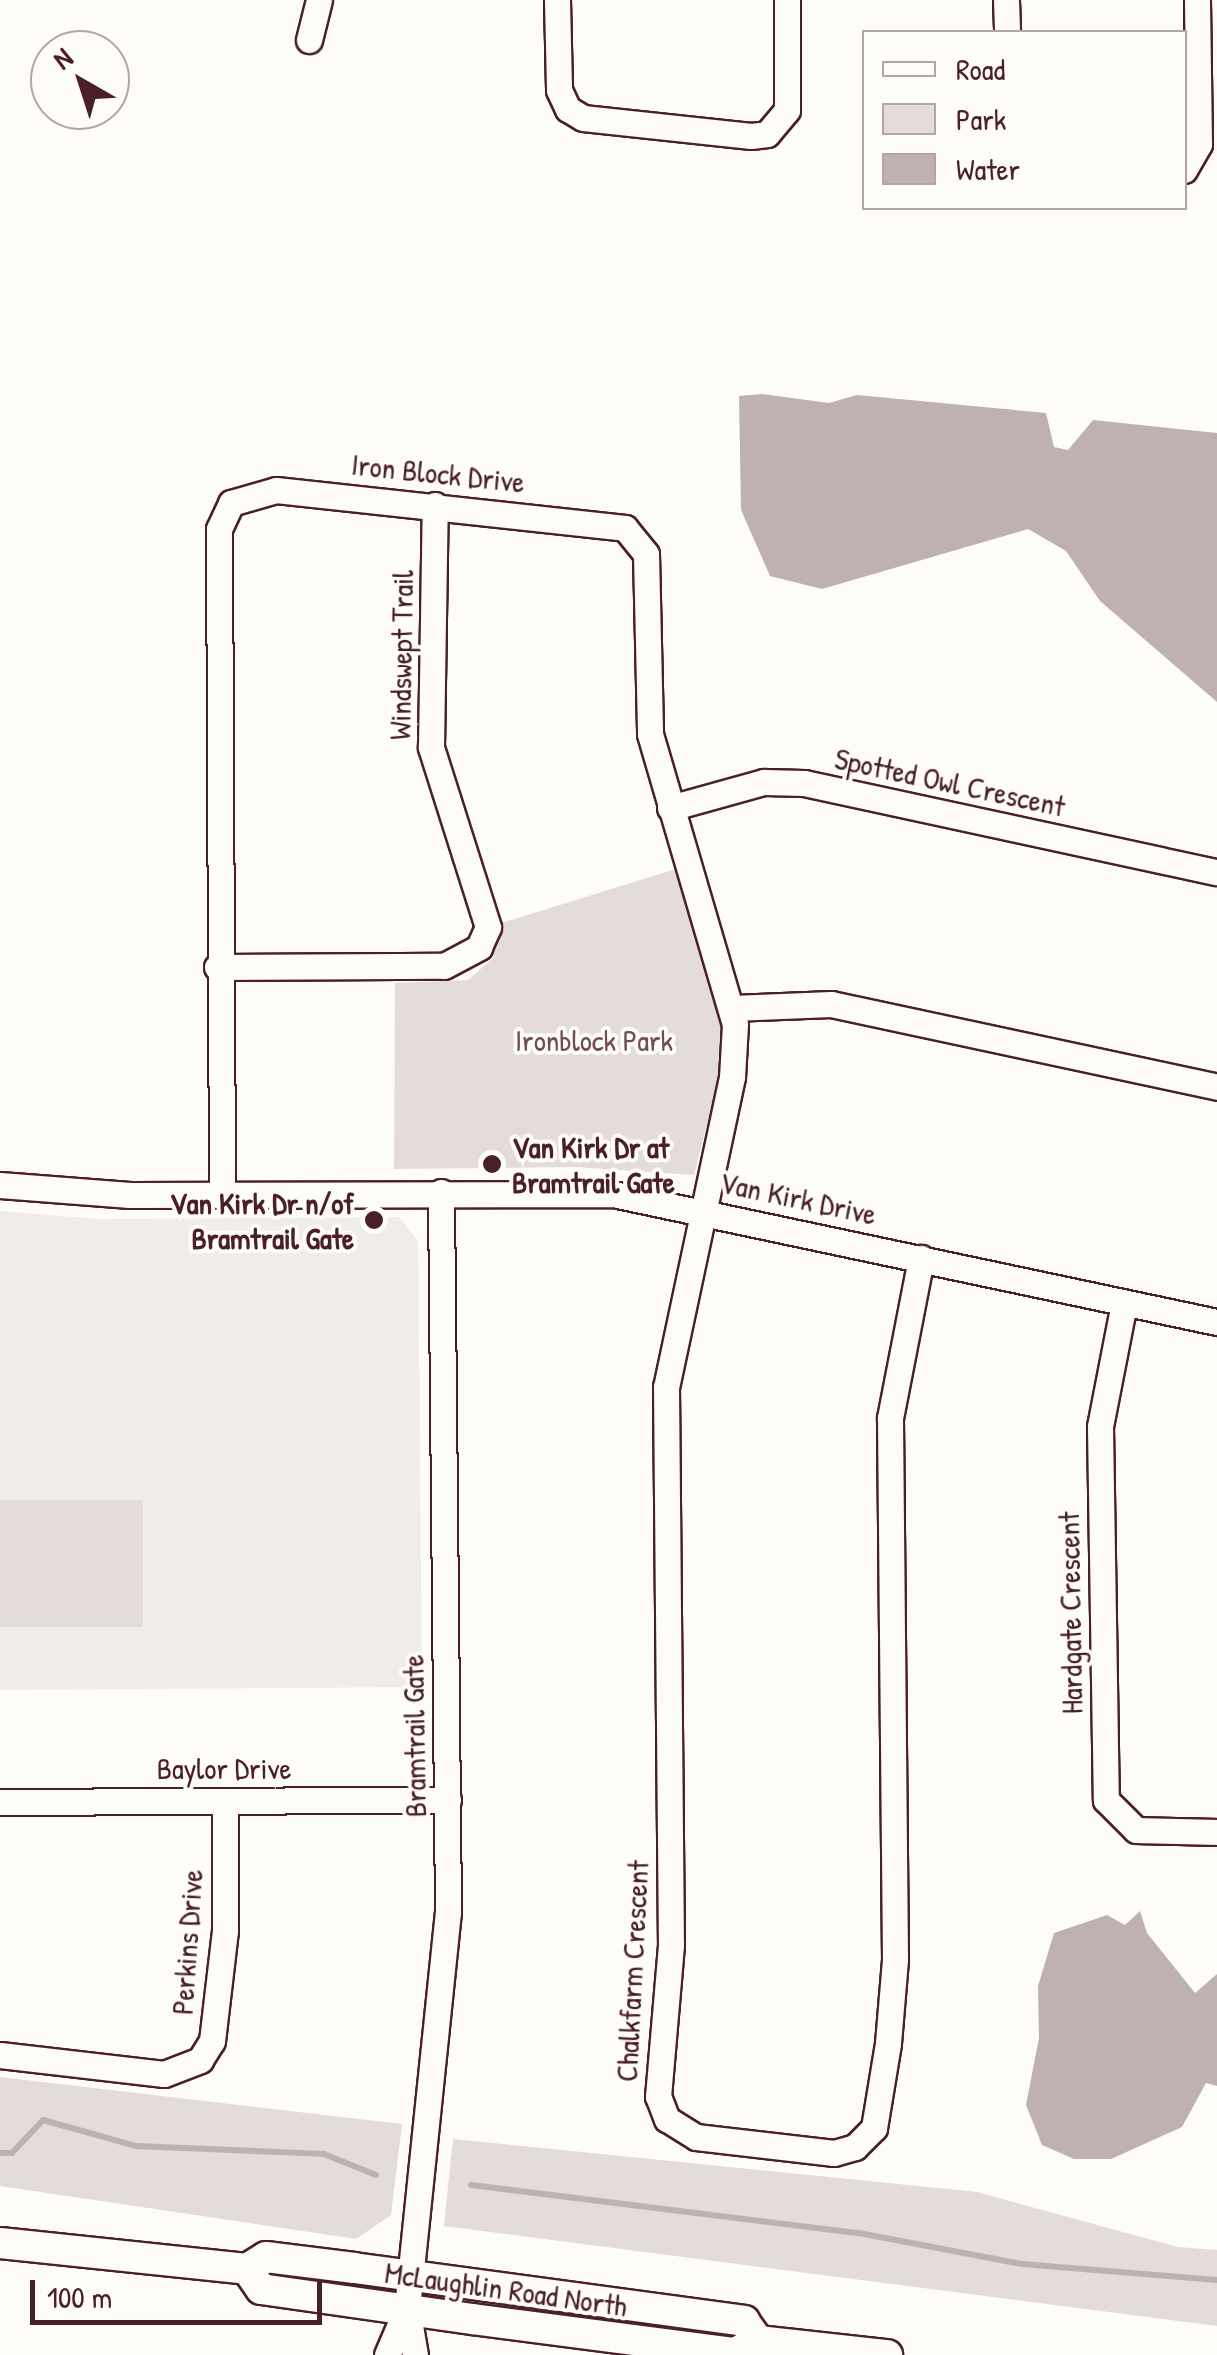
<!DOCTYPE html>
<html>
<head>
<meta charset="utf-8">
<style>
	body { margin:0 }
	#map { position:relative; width:1217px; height:2355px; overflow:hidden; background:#fdfcf7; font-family:"Patrick Hand",sans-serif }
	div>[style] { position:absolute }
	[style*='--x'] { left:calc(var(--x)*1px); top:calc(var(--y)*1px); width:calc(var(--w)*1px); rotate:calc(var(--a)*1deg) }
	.built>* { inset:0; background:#f0ece8 }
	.green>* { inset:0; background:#e3dcda; transform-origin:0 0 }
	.water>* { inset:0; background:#c0b1b1 }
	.stream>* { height:6px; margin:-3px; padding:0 3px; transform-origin:3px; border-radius:3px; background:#c0b1b1 }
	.roads { filter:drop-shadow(2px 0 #4a1f2b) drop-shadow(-2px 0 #4a1f2b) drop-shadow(0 2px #4a1f2b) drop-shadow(0 -2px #4a1f2b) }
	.minor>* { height:25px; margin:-12.5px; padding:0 12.5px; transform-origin:12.5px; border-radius:12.5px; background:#fdfcf7 }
	.major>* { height:30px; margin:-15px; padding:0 15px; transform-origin:15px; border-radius:15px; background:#fdfcf7 }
	.dots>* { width:28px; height:28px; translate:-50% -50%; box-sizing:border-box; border:5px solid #fdfcf7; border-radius:50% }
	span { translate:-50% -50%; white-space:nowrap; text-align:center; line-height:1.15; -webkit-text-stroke:8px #fdfcf7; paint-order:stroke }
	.street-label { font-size:30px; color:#4a1f2b }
	.park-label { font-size:30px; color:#704e57 }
	.poi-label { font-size:30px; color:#4a1f2b; font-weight:700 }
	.left { translate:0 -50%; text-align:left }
	.right { translate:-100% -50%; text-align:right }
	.legend { position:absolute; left:862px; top:30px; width:325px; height:180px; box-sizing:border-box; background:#fdfcf7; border:2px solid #b5a4a5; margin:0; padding:12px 18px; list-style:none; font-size:30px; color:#4a1f2b }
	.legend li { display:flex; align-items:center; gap:20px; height:50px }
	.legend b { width:50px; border:2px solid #b5a4a5 }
	.north { position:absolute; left:30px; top:30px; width:100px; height:100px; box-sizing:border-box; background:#fdfcf7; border:2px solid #b5a4a5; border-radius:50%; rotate:321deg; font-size:28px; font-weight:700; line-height:40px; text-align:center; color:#4a1f2b }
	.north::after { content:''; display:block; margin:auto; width:35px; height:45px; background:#4a1f2b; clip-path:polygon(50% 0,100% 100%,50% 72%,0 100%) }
	.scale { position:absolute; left:30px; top:2280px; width:292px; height:45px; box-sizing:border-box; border:5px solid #4a1f2b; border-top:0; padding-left:12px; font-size:30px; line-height:35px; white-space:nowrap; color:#4a1f2b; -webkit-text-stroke:8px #fdfcf7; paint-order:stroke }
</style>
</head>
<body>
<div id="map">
	<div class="built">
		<div style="clip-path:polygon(0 1211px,99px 1219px,399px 1217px,418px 1241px,422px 1687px,0 1690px)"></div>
	</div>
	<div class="green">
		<div style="clip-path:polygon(676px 869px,721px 1022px,718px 1081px,694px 1175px,576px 1167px,394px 1169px,395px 983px,468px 980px,493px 958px,498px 924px)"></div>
		<div style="left:143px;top:1500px;width:127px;height:143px;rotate:90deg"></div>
		<div style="clip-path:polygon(0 2077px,402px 2124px,391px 2215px,356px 2239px,0 2186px)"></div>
		<div style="clip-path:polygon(453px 2139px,977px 2192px,1178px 2247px,1217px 2250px,1217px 2326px,444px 2226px)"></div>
	</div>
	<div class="water">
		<div style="clip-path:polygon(762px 394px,829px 403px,857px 395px,1046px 413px,1054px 447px,1068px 450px,1093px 420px,1217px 433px,1217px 702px,1100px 601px,1066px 551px,1028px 529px,822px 589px,770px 576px,741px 510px,739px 396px)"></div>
		<div style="clip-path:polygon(1140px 1911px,1147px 1933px,1195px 1993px,1217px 1974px,1217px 2086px,1206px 2083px,1182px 2127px,1111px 2159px,1074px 2159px,1042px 2145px,1026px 2105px,1039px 2038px,1038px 1986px,1054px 1933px,1107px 1915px,1125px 1925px)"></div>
	</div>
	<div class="stream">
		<div style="--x:0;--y:2153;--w:12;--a:0"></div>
		<div style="--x:12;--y:2153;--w:45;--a:-46.8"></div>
		<div style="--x:43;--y:2120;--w:97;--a:15.6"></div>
		<div style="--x:136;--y:2146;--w:188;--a:2.4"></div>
		<div style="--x:324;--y:2154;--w:56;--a:22"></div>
		<div style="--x:471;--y:2185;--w:391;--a:7.1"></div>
		<div style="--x:859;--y:2233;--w:166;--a:10.8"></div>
		<div style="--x:1022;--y:2264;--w:196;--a:4.7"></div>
	</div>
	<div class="roads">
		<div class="minor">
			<div style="--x:557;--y:0;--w:90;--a:88.7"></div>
			<div style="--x:559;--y:90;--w:21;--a:65"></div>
			<div style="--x:568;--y:109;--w:17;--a:31"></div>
			<div style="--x:583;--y:118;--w:169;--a:6.1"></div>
			<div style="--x:751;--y:136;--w:16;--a:-7"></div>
			<div style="--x:767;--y:134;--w:31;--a:-50"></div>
			<div style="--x:787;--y:110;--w:110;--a:-90"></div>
			<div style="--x:1006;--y:0;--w:32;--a:88"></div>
			<div style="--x:309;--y:40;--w:41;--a:-76"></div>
			<div style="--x:1184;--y:170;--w:30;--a:-60"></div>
			<div style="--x:1199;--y:144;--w:144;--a:-90.8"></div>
			<div style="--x:670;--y:808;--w:98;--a:-15.5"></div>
			<div style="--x:764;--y:782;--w:40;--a:1.4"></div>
			<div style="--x:804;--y:783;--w:422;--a:12.2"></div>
			<div style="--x:217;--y:967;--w:227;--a:-0.3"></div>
			<div style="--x:444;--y:966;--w:40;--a:-28"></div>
			<div style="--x:479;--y:947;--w:22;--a:-66"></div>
			<div style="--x:488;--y:927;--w:189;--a:-107.6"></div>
			<div style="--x:431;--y:747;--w:242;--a:-89.1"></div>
			<div style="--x:732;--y:1008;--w:99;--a:-2.3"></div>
			<div style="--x:831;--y:1004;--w:395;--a:12.1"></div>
			<div style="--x:0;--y:1185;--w:130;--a:4.4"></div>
			<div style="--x:130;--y:1195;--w:483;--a:-0.1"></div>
			<div style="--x:613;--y:1194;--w:617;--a:11.97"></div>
			<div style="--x:222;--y:1193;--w:664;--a:-90.26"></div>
			<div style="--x:219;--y:529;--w:29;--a:-65"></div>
			<div style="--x:231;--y:503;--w:47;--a:-16.1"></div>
			<div style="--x:276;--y:490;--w:351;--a:6.2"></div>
			<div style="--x:625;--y:528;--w:33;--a:51"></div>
			<div style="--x:646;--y:554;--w:180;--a:88.7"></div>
			<div style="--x:650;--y:734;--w:302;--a:73.7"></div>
			<div style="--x:735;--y:1024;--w:53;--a:93.2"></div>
			<div style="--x:732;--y:1077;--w:317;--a:102"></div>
			<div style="--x:666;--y:1387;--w:558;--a:89.49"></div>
			<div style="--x:671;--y:1945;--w:152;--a:94.9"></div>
			<div style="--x:658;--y:2096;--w:25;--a:69"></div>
			<div style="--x:667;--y:2119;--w:34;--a:32"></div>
			<div style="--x:696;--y:2137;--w:139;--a:6.6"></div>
			<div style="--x:834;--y:2153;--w:22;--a:-16"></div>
			<div style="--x:855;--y:2147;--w:27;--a:-45"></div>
			<div style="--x:874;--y:2128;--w:86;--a:-80.6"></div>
			<div style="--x:888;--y:2043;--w:84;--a:-85.2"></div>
			<div style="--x:895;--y:1959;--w:541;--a:-90.53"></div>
			<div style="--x:890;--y:1418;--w:163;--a:-79"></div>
			<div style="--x:1124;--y:1303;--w:126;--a:101"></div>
			<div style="--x:1100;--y:1427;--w:373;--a:89.1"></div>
			<div style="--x:1106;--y:1800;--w:42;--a:45"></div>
			<div style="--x:1136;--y:1830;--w:81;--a:1.4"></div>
			<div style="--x:0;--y:1802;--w:448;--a:-0.3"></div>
			<div style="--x:0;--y:2055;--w:165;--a:6.6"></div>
			<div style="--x:164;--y:2074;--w:39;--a:-21"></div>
			<div style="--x:200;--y:2060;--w:22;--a:-58"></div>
			<div style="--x:212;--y:2041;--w:111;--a:-83.3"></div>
			<div style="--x:225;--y:1931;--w:130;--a:-90"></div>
			<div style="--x:387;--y:2355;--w:51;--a:-66.9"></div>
			<div style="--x:415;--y:2355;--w:48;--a:-99.7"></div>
			<div style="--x:407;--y:2308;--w:397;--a:-84.1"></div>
			<div style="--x:448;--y:1913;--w:721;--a:-90.56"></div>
		</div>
		<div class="major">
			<div style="--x:0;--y:2243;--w:248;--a:6"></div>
			<div style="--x:247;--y:2269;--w:22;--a:-32"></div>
			<div style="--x:266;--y:2257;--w:89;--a:7.1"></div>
			<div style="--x:354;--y:2268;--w:394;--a:7.7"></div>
			<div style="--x:744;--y:2321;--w:24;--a:55"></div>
			<div style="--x:247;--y:2269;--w:24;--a:55"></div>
			<div style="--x:261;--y:2289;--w:214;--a:8.1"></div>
			<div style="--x:473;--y:2319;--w:264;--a:7.4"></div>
			<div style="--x:735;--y:2353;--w:26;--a:-28"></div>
			<div style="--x:758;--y:2341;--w:130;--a:6.2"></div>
		</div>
	</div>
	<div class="dots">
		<div style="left:492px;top:1164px;background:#4a1f2b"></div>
		<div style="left:374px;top:1220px;background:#4a1f2b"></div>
	</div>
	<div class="street-label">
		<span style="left:438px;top:473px;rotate:6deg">Iron Block Drive</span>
		<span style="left:401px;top:655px;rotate:-89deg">Windswept Trail</span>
		<span style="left:950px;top:782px;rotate:12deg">Spotted Owl Crescent</span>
		<span style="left:798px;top:1198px;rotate:12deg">Van Kirk Drive</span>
		<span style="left:1070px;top:1613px;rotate:-91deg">Hardgate Crescent</span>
		<span style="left:414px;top:1736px;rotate:-91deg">Bramtrail Gate</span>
		<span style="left:224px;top:1768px">Baylor Drive</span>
		<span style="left:187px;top:1942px;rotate:-86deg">Perkins Drive</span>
		<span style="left:632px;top:1971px;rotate:-87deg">Chalkfarm Crescent</span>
		<span style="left:506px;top:2289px;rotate:8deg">McLaughlin Road North</span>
	</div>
	<div class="park-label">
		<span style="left:594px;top:1040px">Ironblock Park</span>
	</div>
	<div class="poi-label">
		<span class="left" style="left:512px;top:1164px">Van Kirk Dr at<br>Bramtrail Gate</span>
		<span class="right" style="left:354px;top:1220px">Van Kirk Dr n/of<br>Bramtrail Gate</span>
	</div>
	<ul class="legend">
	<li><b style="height:12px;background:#fdfcf7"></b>Road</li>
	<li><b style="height:28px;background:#e3dcda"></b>Park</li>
	<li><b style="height:28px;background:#c0b1b1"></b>Water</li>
	</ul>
	<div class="north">N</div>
	<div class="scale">100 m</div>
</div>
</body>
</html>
